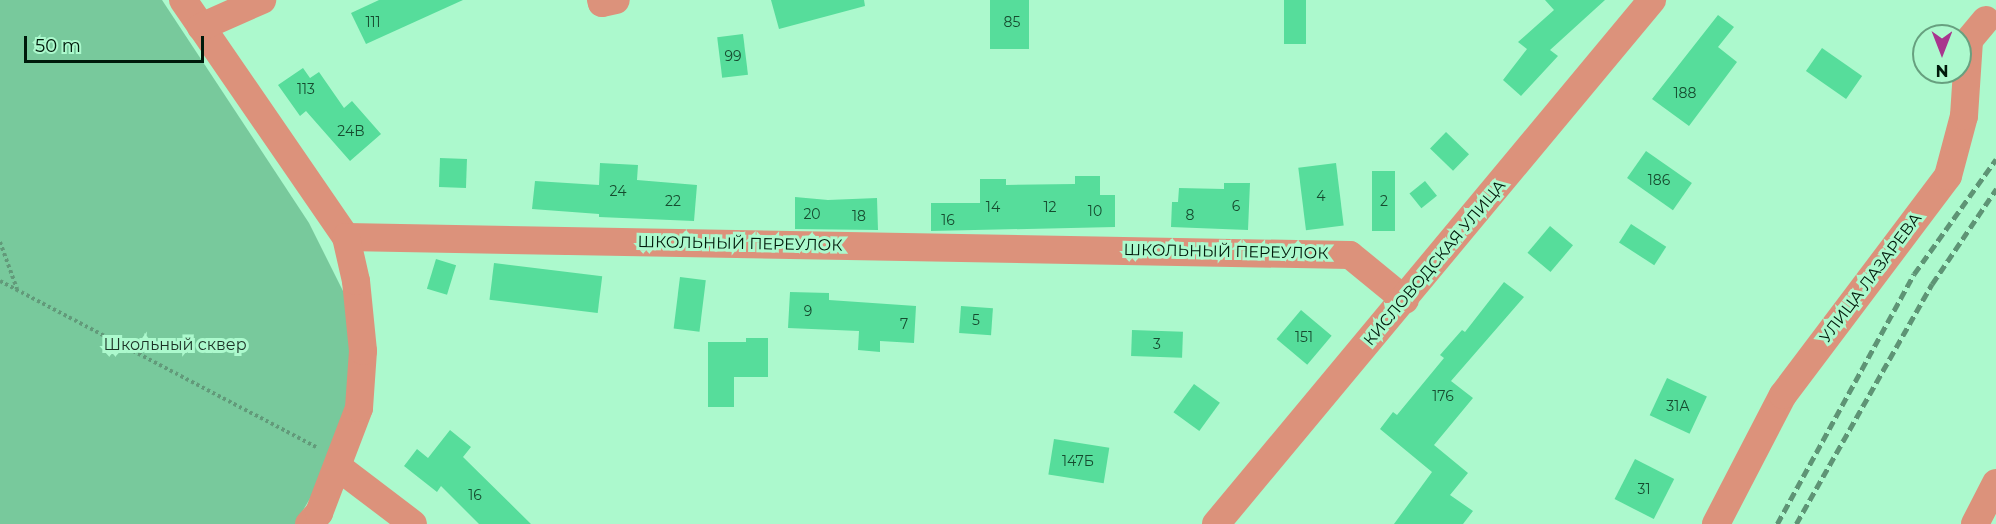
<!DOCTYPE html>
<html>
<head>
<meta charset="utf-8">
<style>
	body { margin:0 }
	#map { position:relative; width:1996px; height:524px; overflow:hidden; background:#acf9cd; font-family:Montserrat,sans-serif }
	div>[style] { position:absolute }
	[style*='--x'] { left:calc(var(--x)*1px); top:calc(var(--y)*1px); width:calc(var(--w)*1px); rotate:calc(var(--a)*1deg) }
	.green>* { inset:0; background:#78c99c }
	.building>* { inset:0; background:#56dd9b; transform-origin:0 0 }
	.path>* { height:4px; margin-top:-2px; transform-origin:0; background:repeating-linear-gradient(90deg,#629a7a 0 3px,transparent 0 6px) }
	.minor>* { height:28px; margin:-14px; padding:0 14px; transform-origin:14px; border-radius:14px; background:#dc927b }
	.rail>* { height:4.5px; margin-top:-2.25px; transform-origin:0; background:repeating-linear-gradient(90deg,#5e9475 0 9px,transparent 0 13.5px) }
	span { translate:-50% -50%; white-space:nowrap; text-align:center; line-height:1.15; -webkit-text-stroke:6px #acf9cd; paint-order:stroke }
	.number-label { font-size:14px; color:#164b2f }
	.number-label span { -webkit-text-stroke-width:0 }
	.street-label { font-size:16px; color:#001a0b }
	.park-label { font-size:16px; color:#1c3326 }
	.north { position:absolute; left:1912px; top:24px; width:60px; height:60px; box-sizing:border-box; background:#acf9cd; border:2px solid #67a07f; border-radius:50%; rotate:180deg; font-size:16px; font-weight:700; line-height:24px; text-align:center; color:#001a0b }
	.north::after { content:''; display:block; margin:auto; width:21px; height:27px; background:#a9358e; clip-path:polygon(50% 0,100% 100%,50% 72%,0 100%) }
	.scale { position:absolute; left:24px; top:36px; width:180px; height:27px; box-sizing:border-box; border:3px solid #001a0b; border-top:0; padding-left:8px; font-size:18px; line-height:21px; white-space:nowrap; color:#001a0b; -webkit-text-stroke:4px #acf9cd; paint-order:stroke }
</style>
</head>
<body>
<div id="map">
	<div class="green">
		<div style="clip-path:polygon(0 0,162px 0,309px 223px,349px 303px,351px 345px,347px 409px,329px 466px,295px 524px,0 524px)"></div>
	</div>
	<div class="building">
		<div style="clip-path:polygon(379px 0,463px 0,366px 44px,351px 13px)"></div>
		<div style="clip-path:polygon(771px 0,864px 0,865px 6px,779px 29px)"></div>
		<div style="left:990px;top:0;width:39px;height:49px"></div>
		<div style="left:1284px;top:0;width:22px;height:44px"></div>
		<div style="clip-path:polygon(1545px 0,1605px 0,1550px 50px,1558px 56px,1521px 96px,1503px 80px,1527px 49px,1518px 42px,1554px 10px)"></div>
		<div style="clip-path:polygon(1718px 15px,1734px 27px,1718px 47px,1737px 62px,1689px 126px,1652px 99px)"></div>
		<div style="left:743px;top:34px;width:41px;height:26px;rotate:83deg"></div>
		<div style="left:1822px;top:48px;width:49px;height:28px;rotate:35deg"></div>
		<div style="clip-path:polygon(303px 68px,310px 78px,319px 72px,344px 108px,352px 101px,381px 134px,350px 161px,306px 111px,300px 116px,278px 85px)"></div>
		<div style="left:1446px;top:132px;width:32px;height:23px;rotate:44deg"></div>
		<div style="left:1646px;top:151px;width:56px;height:33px;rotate:35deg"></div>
		<div style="left:440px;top:158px;width:27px;height:29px;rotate:2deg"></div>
		<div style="clip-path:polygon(600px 163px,638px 165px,637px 180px,697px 185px,694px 221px,599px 217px,599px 214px,532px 209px,535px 181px,599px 185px)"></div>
		<div style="left:1336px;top:163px;width:63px;height:38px;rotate:83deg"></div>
		<div style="left:1372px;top:171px;width:23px;height:60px"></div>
		<div style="clip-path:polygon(1075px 176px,1100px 176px,1100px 195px,1115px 195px,1115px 227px,931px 231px,931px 203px,980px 203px,980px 179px,1006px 179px,1006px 185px,1075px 184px)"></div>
		<div style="left:1425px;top:181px;width:19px;height:20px;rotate:51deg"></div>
		<div style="clip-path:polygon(1224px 183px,1250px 183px,1248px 230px,1171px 227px,1172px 202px,1178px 202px,1179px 188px,1224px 189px)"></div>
		<div style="clip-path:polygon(795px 197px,828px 200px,877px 198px,878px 230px,795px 229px)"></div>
		<div style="left:1631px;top:224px;width:42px;height:22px;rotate:33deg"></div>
		<div style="left:1550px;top:226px;width:30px;height:35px;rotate:40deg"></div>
		<div style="left:436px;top:259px;width:21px;height:31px;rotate:17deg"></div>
		<div style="left:494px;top:263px;width:109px;height:37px;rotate:7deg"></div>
		<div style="left:680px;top:277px;width:26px;height:52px;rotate:7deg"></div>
		<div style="clip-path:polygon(1504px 282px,1524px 297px,1451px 381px,1473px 398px,1434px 445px,1468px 473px,1450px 495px,1473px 511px,1463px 524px,1394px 524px,1432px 472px,1380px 429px,1393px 412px,1397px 415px,1444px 358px,1440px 355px,1462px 330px,1465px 332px)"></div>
		<div style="clip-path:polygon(790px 292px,829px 293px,829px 300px,916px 306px,914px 343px,880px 341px,880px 352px,858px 350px,859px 331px,788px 328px)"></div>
		<div style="left:961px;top:306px;width:32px;height:27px;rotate:4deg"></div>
		<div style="left:1301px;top:310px;width:40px;height:38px;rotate:40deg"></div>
		<div style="left:1132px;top:330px;width:51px;height:26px;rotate:2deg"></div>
		<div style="clip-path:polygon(746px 338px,768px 338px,768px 377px,734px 377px,734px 407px,708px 407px,708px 342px,746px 342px)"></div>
		<div style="left:1667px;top:378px;width:44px;height:41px;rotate:25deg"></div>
		<div style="left:1194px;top:384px;width:32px;height:35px;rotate:36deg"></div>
		<div style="clip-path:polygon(450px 430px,471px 447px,463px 457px,531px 524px,479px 524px,441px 486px,437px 492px,404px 466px,417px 449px,428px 458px)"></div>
		<div style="left:1054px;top:439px;width:56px;height:36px;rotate:9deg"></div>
		<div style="left:1635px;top:459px;width:44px;height:45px;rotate:27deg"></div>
	</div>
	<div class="path">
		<div style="--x:0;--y:242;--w:50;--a:70.1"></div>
		<div style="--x:0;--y:281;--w:357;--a:27.7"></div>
	</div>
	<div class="minor">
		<div style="--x:183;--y:0;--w:288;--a:55.5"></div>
		<div style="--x:346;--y:237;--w:1004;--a:1.03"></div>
		<div style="--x:1350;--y:255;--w:71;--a:39.3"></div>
		<div style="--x:601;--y:0;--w:3;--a:72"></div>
		<div style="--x:602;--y:3;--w:14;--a:-12"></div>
		<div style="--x:201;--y:27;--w:67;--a:-23.9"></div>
		<div style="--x:338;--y:467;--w:94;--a:37.2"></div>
		<div style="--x:309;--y:524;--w:15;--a:-48"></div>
		<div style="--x:319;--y:513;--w:112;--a:-69.1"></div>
		<div style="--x:359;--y:408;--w:57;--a:-86"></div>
		<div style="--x:363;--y:351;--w:70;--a:-95.7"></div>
		<div style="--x:356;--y:281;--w:45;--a:-102.8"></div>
		<div style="--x:1216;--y:524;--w:682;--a:-50.24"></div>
		<div style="--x:1716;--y:524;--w:145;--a:-62.6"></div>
		<div style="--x:1783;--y:395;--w:274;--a:-53"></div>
		<div style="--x:1948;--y:176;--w:62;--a:-75.1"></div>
		<div style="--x:1964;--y:116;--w:76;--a:-86.2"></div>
		<div style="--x:1969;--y:40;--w:26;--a:-50"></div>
		<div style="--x:1975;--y:524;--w:46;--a:-62.9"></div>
	</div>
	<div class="rail">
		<div style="--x:1777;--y:524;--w:285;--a:-61.3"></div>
		<div style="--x:1914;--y:274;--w:141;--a:-54.5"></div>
		<div style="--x:1796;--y:524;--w:276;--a:-60.5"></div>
		<div style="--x:1932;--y:284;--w:115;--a:-56"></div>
	</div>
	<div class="number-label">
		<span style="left:373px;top:22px">111</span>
		<span style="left:1012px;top:22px">85</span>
		<span style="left:733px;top:56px">99</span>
		<span style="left:306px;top:89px">113</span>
		<span style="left:1685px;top:93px">188</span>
		<span style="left:351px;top:131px">24В</span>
		<span style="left:1659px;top:180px">186</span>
		<span style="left:618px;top:191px">24</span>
		<span style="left:1321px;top:196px">4</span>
		<span style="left:673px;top:201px">22</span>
		<span style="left:1384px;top:201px">2</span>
		<span style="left:1236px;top:206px">6</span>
		<span style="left:993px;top:207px">14</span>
		<span style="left:1050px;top:207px">12</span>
		<span style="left:1095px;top:211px">10</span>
		<span style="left:812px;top:214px">20</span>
		<span style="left:1190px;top:215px">8</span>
		<span style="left:859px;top:216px">18</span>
		<span style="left:948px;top:220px">16</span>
		<span style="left:808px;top:311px">9</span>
		<span style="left:976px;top:320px">5</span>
		<span style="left:904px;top:324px">7</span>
		<span style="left:1304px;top:337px">151</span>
		<span style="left:1157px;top:344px">3</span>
		<span style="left:1443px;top:396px">176</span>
		<span style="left:1678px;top:406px">31А</span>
		<span style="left:1078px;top:461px">147Б</span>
		<span style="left:1644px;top:489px">31</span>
		<span style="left:475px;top:495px">16</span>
	</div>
	<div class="street-label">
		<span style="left:740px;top:244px;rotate:1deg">ШКОЛЬНЫЙ ПЕРЕУЛОК</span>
		<span style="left:1226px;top:252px;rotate:1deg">ШКОЛЬНЫЙ ПЕРЕУЛОК</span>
		<span style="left:1435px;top:263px;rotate:-50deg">КИСЛОВОДСКАЯ УЛИЦА</span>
		<span style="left:1871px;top:278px;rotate:-53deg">УЛИЦА ЛАЗАРЕВА</span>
	</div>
	<div class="park-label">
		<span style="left:175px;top:345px">Школьный сквер</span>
	</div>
	<div class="north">N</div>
	<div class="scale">50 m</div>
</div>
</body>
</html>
